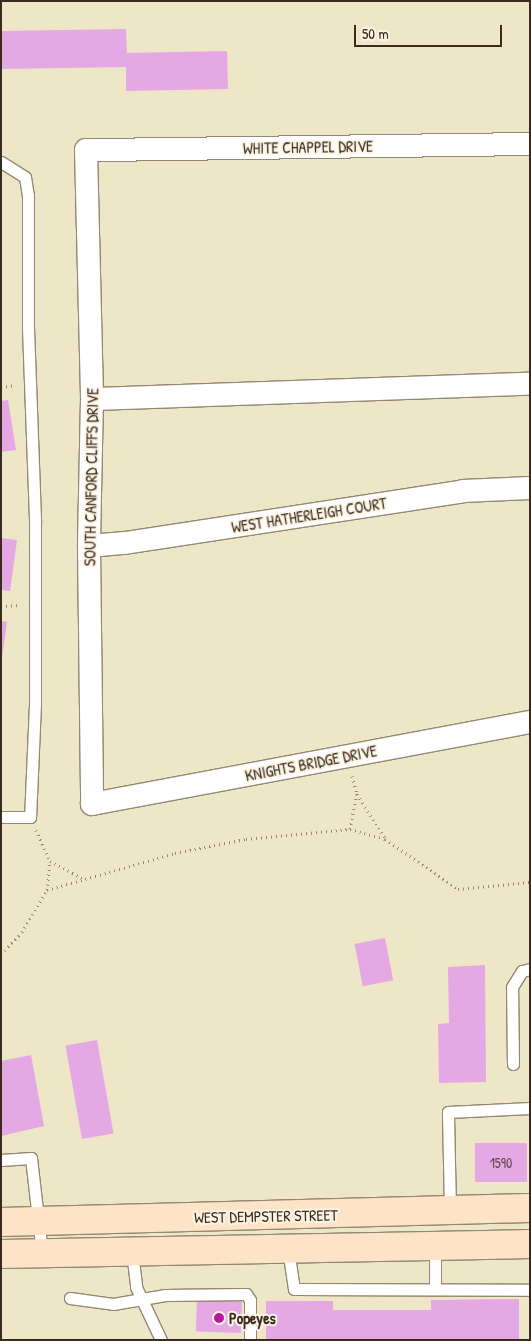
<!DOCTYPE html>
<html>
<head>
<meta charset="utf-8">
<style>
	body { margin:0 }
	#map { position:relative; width:531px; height:1341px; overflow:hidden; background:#ede6c7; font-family:"Patrick Hand",sans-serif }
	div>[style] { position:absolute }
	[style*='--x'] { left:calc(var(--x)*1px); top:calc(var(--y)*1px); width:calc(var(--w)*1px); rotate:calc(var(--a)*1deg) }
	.building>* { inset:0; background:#e4a8e4; transform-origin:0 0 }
	.path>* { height:3px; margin-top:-1.5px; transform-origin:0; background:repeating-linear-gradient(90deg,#948872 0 1px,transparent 0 5px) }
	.roads { filter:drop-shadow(1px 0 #948872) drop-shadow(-1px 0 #948872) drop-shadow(0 1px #948872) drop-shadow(0 -1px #948872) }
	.lane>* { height:11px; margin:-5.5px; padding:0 5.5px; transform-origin:5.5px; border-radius:5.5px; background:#fff }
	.street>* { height:22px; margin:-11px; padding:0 11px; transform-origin:11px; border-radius:11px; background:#fff }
	.secondary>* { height:28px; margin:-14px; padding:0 14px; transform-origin:14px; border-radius:14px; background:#fee4c6 }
	.dots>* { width:14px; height:14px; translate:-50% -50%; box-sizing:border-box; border:2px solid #fcf5e5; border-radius:50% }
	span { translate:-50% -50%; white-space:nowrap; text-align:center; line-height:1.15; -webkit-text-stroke:4px #fcf5e5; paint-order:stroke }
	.number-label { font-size:14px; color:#654a50 }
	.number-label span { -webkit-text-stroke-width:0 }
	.street-label { font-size:16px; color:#3b2a1e }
	.poi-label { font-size:16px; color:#3b2a1e; font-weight:700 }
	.left { translate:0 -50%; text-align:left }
	.frame { position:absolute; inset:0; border:2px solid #3b2a1e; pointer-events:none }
	.scale { position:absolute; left:354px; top:25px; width:148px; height:22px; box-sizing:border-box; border:2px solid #3b2a1e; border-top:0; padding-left:6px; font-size:15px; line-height:18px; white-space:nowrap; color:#3b2a1e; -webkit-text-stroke:4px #fcf5e5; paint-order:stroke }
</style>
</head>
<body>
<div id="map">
	<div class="building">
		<div style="clip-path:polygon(126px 29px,127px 53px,227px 51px,228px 89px,126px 91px,126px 67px,1px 69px,1px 31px)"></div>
		<div style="clip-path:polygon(8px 400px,16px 450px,1px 452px,1px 401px)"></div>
		<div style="clip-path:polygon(1px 538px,17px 540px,10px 591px,1px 590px)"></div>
		<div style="clip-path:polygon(1px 621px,7px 622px,2px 658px,1px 658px)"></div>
		<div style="left:385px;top:938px;width:43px;height:31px;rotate:79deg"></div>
		<div style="clip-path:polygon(485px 965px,486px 1082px,439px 1083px,438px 1024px,449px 1023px,448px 967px)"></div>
		<div style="left:97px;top:1040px;width:95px;height:32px;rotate:80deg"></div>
		<div style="clip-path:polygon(31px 1055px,44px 1126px,1px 1136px,1px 1061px)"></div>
		<div style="left:527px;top:1143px;width:39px;height:52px;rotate:90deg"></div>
		<div style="clip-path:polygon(519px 1299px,519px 1340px,266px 1340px,266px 1301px,333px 1301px,333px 1310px,431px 1310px,431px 1300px)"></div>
		<div style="left:242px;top:1300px;width:33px;height:45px;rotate:92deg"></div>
	</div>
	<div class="path">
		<div style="--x:1;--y:387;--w:15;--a:-8"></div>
		<div style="--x:1;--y:606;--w:20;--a:-3"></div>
		<div style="--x:352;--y:776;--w:19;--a:74"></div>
		<div style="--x:350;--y:829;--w:36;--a:-79"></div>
		<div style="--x:357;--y:794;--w:52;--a:57.5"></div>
		<div style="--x:36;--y:830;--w:34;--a:66"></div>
		<div style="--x:47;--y:890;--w:29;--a:-84"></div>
		<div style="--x:50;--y:861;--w:38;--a:28"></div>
		<div style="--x:1;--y:954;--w:30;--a:-46"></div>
		<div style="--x:22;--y:932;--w:49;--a:-59.2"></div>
		<div style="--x:47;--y:890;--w:133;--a:-16.1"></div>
		<div style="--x:175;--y:853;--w:72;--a:-11.2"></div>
		<div style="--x:246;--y:839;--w:104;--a:-5.5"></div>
		<div style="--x:350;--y:829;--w:36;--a:16"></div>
		<div style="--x:385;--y:839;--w:88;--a:34.4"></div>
		<div style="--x:458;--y:889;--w:72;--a:-5.6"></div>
	</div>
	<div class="roads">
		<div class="lane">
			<div style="--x:1;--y:162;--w:28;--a:32"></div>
			<div style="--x:25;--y:177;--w:18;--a:81"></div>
			<div style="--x:28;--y:195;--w:133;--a:90"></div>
			<div style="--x:28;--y:328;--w:195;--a:87.9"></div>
			<div style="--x:35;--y:523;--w:181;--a:90"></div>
			<div style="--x:35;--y:704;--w:113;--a:92.5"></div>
			<div style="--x:30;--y:817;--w:29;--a:180"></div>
			<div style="--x:513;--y:1064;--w:77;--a:-90.7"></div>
			<div style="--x:512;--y:987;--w:19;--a:-58"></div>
			<div style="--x:522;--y:971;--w:8;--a:-14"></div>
			<div style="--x:1;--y:1160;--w:30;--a:-4"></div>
			<div style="--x:31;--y:1158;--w:96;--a:83.4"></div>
			<div style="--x:450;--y:1210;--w:98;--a:-91.2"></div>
			<div style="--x:448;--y:1112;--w:82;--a:-2.8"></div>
			<div style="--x:435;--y:1246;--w:43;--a:90"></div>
			<div style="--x:288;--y:1249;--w:40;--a:81.5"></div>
			<div style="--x:294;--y:1289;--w:236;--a:0.2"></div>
			<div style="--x:132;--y:1252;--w:35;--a:83"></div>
			<div style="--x:136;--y:1287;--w:59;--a:64.7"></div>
			<div style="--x:70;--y:1298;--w:43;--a:7.9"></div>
			<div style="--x:113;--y:1304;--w:53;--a:-9.8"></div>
			<div style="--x:165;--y:1295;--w:81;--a:-0.7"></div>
			<div style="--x:246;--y:1294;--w:7;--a:56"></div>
			<div style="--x:250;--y:1300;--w:40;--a:90"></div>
		</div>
		<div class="street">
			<div style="--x:530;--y:144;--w:444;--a:179.2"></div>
			<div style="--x:86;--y:150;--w:249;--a:88.6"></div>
			<div style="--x:92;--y:399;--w:147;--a:91.2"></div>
			<div style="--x:89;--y:546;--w:258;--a:89.3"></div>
			<div style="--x:92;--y:804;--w:446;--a:-10.6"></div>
			<div style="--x:92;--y:399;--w:438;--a:-2"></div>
			<div style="--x:89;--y:546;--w:36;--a:-5"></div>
			<div style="--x:125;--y:543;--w:342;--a:-8.7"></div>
			<div style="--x:463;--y:491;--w:67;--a:-2.6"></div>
		</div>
		<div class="secondary">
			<div style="--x:1;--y:1222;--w:529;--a:-1.52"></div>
			<div style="--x:1;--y:1254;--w:529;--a:-1.08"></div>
		</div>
	</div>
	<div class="dots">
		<div style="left:219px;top:1318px;background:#b5179e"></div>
	</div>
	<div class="number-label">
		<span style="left:501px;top:1163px">1590</span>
	</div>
	<div class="street-label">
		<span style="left:308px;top:147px;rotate:-1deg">WHITE CHAPPEL DRIVE</span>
		<span style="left:91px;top:477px;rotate:-89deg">SOUTH CANFORD CLIFFS DRIVE</span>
		<span style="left:309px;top:515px;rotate:-9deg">WEST HATHERLEIGH COURT</span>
		<span style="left:311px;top:763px;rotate:-11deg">KNIGHTS BRIDGE DRIVE</span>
		<span style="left:266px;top:1216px;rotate:-1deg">WEST DEMPSTER STREET</span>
	</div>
	<div class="poi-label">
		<span class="left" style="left:229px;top:1318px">Popeyes</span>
	</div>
	<div class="frame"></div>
	<div class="scale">50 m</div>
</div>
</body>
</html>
